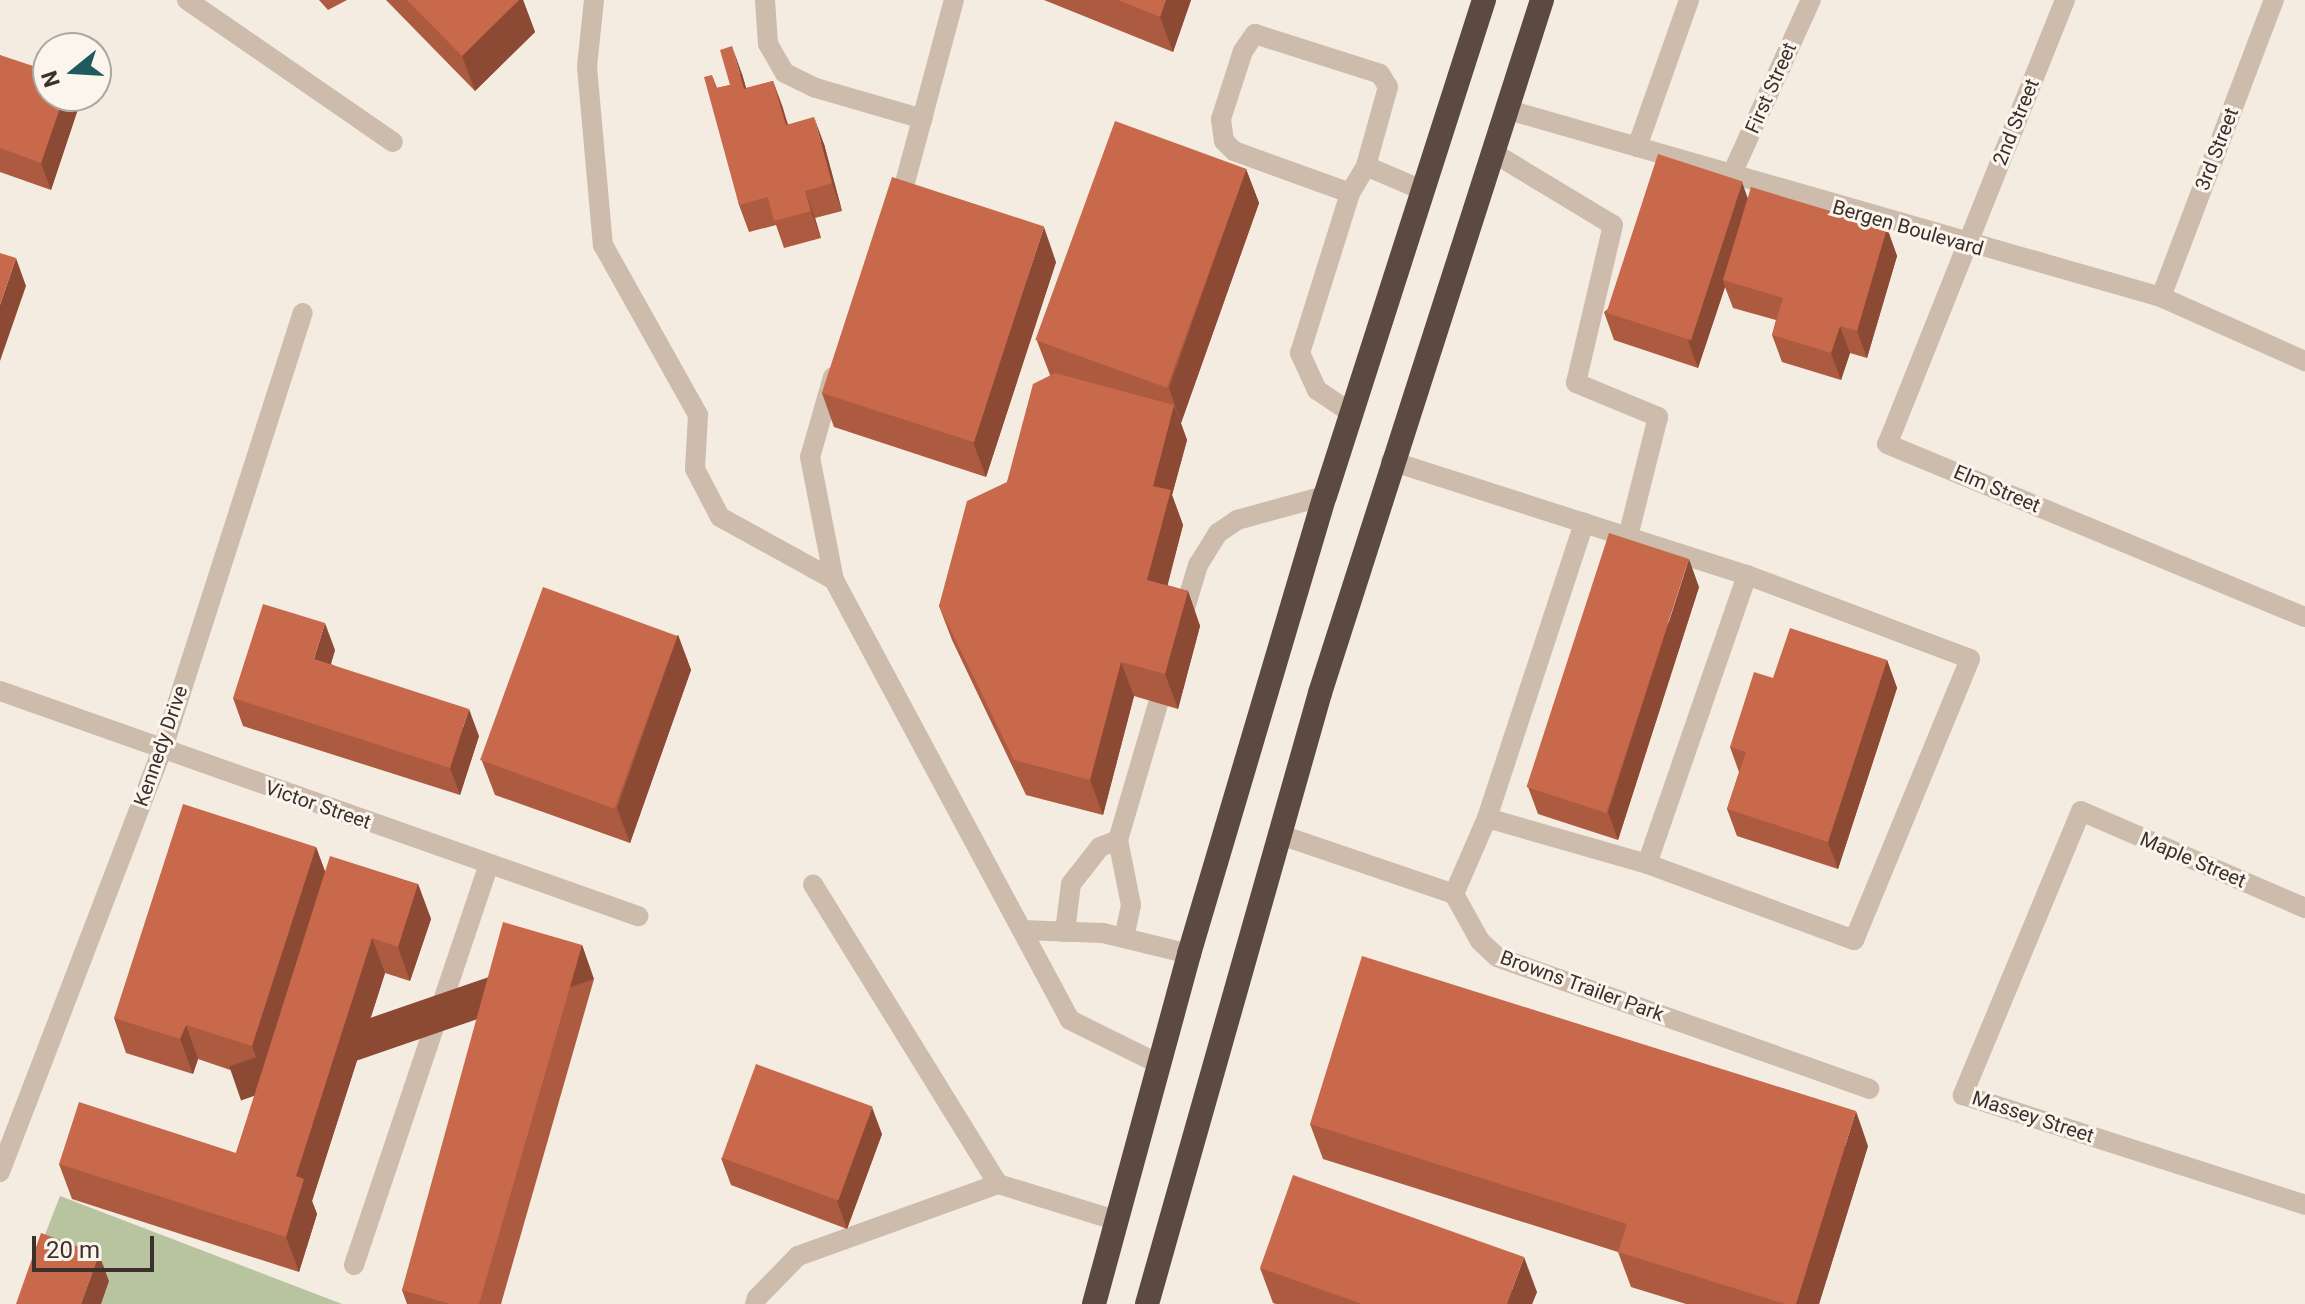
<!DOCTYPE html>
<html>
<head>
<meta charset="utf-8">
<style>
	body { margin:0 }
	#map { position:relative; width:2305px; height:1304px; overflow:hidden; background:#f4ebe1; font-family:Roboto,sans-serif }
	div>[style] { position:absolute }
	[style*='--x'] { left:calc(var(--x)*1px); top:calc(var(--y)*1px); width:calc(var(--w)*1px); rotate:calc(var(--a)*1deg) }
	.green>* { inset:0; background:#b8c4a0 }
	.lane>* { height:20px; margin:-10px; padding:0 10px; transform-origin:10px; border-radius:10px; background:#cdbbac }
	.street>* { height:20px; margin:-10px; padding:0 10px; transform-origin:10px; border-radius:10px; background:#cdbbac }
	.highway>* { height:24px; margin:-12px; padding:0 12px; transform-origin:12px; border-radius:12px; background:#5c4a42 }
	.wall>* { inset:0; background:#ac5a40 }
	.shaded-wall>* { inset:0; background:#8c4a34; transform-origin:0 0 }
	.building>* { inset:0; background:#c8694b; transform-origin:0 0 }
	span { translate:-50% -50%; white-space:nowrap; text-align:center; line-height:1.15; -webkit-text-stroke:6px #fbf5ee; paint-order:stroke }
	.street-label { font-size:20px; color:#3b302b }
	.north { position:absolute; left:32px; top:32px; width:80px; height:80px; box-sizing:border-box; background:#fbf5ee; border:2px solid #aea6a0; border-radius:50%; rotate:252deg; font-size:22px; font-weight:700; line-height:32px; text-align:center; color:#3b302b }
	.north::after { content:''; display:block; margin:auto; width:28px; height:36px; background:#1f5a5e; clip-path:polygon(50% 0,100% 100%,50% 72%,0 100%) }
	.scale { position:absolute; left:32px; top:1236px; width:122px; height:36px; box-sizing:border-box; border:4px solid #3b302b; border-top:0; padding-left:10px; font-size:24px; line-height:28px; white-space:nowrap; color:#3b302b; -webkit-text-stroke:6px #fbf5ee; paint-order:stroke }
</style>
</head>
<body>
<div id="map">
	<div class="green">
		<div style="clip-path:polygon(60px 1196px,342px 1304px,18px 1304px)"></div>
	</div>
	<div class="lane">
		<div style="--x:187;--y:0;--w:250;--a:34.6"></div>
		<div style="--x:594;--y:0;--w:67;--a:96"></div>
		<div style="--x:587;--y:67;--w:179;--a:84.9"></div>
		<div style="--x:603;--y:245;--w:195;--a:60.8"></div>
		<div style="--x:698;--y:415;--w:54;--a:93.2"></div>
		<div style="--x:695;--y:469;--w:54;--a:62.5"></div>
		<div style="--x:720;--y:517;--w:130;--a:28.9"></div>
		<div style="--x:765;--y:0;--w:44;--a:86.1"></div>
		<div style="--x:768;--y:44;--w:34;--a:60"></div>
		<div style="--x:785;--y:73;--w:34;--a:26"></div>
		<div style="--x:816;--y:88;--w:111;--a:16.2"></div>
		<div style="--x:1637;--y:147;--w:156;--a:-70.5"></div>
		<div style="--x:1492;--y:152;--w:141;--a:31.1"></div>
		<div style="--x:1613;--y:225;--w:162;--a:103.2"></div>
		<div style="--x:1576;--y:383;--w:89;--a:22.5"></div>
		<div style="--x:1658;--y:417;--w:123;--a:104.1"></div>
		<div style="--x:1350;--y:193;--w:123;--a:-160.1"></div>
		<div style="--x:1234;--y:151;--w:14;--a:-135"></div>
		<div style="--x:1224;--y:141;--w:22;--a:-98"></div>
		<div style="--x:1221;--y:119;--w:71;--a:-72.1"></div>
		<div style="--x:1243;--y:51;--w:21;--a:-55"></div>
		<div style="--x:1255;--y:34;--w:131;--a:17.7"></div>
		<div style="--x:1380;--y:74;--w:15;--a:58"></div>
		<div style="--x:1388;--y:87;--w:82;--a:105.6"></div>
		<div style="--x:1366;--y:166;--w:61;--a:23.2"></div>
		<div style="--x:899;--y:205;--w:212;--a:-75"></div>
		<div style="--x:833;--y:377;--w:83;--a:106"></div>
		<div style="--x:810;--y:457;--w:125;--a:79"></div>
		<div style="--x:834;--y:580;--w:499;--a:61.8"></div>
		<div style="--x:1070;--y:1020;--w:99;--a:26.3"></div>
		<div style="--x:1351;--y:413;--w:41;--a:-145.9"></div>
		<div style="--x:1317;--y:390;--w:41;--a:-114.7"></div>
		<div style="--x:1300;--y:353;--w:168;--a:-72.6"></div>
		<div style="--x:1350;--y:193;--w:31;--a:-59"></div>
		<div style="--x:1391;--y:461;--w:374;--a:17.8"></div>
		<div style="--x:1747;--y:575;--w:238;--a:20.6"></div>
		<div style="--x:1970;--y:659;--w:304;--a:112.4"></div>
		<div style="--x:1854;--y:940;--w:221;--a:-159.8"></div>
		<div style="--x:1647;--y:864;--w:306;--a:-70.9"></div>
		<div style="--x:1182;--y:618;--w:55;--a:-73.2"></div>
		<div style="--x:1198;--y:565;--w:38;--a:-58"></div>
		<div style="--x:1218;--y:533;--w:23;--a:-34"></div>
		<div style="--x:1237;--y:520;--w:91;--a:-15.3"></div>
		<div style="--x:1487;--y:818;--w:166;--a:16"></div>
		<div style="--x:1454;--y:894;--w:83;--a:-66.5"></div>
		<div style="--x:1487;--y:818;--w:311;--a:-71.8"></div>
		<div style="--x:1022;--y:930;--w:81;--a:2.1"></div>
		<div style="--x:1103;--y:933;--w:89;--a:13.7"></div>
		<div style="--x:1065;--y:932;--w:48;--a:-82.9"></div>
		<div style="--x:1071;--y:884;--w:47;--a:-51.9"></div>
		<div style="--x:1100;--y:847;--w:19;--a:-21"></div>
		<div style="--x:1124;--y:938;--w:34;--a:-78"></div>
		<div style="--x:1131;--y:905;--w:66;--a:-101.3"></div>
		<div style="--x:1118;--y:840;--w:167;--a:-73.6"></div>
		<div style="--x:998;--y:1184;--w:122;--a:17.1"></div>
		<div style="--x:354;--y:1265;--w:423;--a:-71.4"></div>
		<div style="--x:757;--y:1298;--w:59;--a:-45.7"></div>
		<div style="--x:798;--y:1256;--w:213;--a:-19.8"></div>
		<div style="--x:998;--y:1184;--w:352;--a:-121.7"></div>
	</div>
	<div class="street">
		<div style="--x:2065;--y:0;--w:478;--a:111.8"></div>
		<div style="--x:1887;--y:444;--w:452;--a:22.5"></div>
		<div style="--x:1505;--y:109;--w:682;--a:15.99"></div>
		<div style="--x:2161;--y:297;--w:158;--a:24"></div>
		<div style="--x:1731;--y:176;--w:193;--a:-65.6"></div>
		<div style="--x:2161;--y:297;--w:318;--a:-69.2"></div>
		<div style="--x:0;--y:691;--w:677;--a:19.43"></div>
		<div style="--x:1278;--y:834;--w:186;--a:18.8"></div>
		<div style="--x:1454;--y:894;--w:54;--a:61"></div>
		<div style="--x:1480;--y:941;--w:23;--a:43"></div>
		<div style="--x:1497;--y:957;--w:395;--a:19.5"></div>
		<div style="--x:2305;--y:908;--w:244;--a:-156.6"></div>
		<div style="--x:2081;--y:811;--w:308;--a:112.6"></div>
		<div style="--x:1963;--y:1095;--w:359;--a:17.8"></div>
		<div style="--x:0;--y:1172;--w:451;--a:-69"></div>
		<div style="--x:162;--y:751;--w:460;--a:-72.2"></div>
		<div style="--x:755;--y:1304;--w:6;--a:-72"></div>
	</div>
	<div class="highway">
		<div style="--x:1094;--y:1304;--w:363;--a:-74.8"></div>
		<div style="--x:1189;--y:954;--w:478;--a:-73.5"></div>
		<div style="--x:1325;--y:496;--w:521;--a:-72.23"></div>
		<div style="--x:1147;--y:1304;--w:635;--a:-74.19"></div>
		<div style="--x:1320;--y:693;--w:728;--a:-72.24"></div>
	</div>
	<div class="wall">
		<div style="clip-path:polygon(319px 0,347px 0,328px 10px)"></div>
		<div style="clip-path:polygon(386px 0,523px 0,535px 32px,475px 91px)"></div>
		<div style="clip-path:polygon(1044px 0,1191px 0,1173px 52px)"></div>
		<div style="clip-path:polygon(0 55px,79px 106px,51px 190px,0 172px)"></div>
		<div style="clip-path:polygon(742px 74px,746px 88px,773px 81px,788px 124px,824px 144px,842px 211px,815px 218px,821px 238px,784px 248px,776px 225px,749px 232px,739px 205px,712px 75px,717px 88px,730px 85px)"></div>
		<div style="clip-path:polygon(1246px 169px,1259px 203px,1181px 423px,1187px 440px,1172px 495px,1183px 525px,1167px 585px,1188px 591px,1200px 626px,1178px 709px,1134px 696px,1103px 815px,1026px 795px,952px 640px,939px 606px,1007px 482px,1050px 375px,1037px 341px)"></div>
		<div style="clip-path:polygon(1747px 198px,1887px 228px,1897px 256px,1867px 358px,1850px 353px,1841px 380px,1782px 362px,1772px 335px,1776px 320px,1733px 308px,1725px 287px,1698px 368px,1614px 340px,1604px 312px)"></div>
		<div style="clip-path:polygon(1056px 262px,986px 477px,834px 427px,822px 393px)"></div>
		<div style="clip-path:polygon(1699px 587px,1618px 840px,1538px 814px,1528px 787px)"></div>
		<div style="clip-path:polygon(678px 635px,691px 670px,630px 843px,495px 795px,482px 761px)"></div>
		<div style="clip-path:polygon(335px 650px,331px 664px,479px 736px,460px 795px,243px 726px,233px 698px)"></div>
		<div style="clip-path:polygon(1887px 660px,1897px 688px,1838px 869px,1737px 836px,1727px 809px,1739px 772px,1730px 747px,1773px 678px)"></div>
		<div style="clip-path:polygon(316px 847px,325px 872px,418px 884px,431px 919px,410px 981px,385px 973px,312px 1201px,317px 1214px,299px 1272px,72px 1199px,59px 1164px,236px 1153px,260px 1080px,198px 1059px,193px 1074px,126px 1053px,114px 1018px)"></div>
		<div style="clip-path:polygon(582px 945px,594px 979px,501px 1304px,407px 1304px,402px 1290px)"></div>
		<div style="clip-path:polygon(1310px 1124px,1868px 1146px,1819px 1304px,1686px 1304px,1631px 1287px,1618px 1252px,1323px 1159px)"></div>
		<div style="clip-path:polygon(882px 1134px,847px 1229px,731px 1185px,721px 1158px)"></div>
		<div style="clip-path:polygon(1260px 1268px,1537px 1292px,1532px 1304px,1276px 1304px,1273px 1303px)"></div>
	</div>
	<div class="shaded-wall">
		<div style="clip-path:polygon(519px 0,523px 0,535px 32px,475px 91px,462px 56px)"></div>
		<div style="clip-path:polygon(1166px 0,1191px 0,1173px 52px,1160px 17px)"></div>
		<div style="clip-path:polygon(732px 46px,742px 74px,754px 116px,744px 89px)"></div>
		<div style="clip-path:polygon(773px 81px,783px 108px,795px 152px,786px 125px)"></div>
		<div style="clip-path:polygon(64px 96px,76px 96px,79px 106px,51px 190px,41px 163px)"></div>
		<div style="clip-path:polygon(814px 117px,824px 144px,842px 211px,832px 183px)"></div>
		<div style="clip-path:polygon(1246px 169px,1259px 203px,1181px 423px,1169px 388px)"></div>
		<div style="clip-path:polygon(1742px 182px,1752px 210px,1723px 280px,1725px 287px,1698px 368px,1688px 341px)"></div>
		<div style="clip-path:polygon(805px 191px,815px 218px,821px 238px,811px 211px)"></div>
		<div style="clip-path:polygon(1044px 227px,1056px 262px,986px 477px,973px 442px)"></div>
		<div style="clip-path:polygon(1887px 228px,1897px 256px,1867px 358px,1857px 331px)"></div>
		<div style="clip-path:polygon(16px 258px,26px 286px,0 361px,0 305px)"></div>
		<div style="clip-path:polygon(1840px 326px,1850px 353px,1841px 380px,1831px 353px)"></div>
		<div style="clip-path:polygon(1174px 405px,1187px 440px,1172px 495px,1183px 525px,1160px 615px,1147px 580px,1153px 486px)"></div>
		<div style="clip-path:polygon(1689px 559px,1699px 587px,1618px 840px,1608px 812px)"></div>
		<div style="clip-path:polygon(1188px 591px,1200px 626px,1178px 709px,1165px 674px)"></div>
		<div style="clip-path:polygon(325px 623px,335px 650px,324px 686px,314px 659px)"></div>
		<div style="clip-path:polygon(678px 635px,691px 670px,630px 843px,617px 808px)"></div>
		<div style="clip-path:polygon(1887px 660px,1897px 688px,1838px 869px,1828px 842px)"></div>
		<div style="clip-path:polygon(1121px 662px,1134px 696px,1103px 815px,1090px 780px)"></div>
		<div style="clip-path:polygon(469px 709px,479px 736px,460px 795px,450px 768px)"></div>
		<div style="clip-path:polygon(316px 847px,329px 882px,265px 1081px,252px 1046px)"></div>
		<div style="clip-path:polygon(418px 884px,431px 919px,410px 981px,398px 947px)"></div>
		<div style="clip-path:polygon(372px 938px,385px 973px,312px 1201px,317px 1214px,299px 1272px,286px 1237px,296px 1176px)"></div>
		<div style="left:582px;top:945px;width:36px;height:373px;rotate:71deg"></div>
		<div style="clip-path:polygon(186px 1025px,198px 1059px,193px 1074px,180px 1039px)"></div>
		<div style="clip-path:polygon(872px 1107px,882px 1134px,847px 1229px,837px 1201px)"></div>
		<div style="clip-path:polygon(1856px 1111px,1868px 1146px,1819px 1304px,1796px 1304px)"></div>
		<div style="clip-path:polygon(99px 1254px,109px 1281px,101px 1304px,81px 1304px)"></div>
		<div style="clip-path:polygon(1524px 1257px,1537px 1292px,1532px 1304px,1507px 1304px)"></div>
	</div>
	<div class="building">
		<div style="clip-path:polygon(407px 0,519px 0,462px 56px)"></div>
		<div style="clip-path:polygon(1118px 0,1166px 0,1160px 17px)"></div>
		<div style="clip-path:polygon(732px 46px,744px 89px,773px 81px,786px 125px,814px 117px,832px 183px,805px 191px,811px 211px,774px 221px,768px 197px,739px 205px,704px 77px,712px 75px,716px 88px,730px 85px,720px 50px)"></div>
		<div style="clip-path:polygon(0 55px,48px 71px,48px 96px,64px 96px,41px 163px,0 148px)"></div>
		<div style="left:1115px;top:121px;width:140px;height:233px;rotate:20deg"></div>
		<div style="left:1658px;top:154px;width:89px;height:167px;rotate:18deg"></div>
		<div style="left:892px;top:177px;width:160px;height:227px;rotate:18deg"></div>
		<div style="clip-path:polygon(1751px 187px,1887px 228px,1857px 331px,1840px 326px,1831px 353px,1772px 335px,1783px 298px,1723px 280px)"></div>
		<div style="clip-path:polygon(0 253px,16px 258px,0 305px)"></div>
		<div style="clip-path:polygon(1055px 373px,1174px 405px,1153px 486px,1171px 490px,1147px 580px,1188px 591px,1165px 674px,1121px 662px,1090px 780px,1014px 760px,939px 606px,967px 501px,1007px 482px,1033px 384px)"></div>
		<div style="left:1609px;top:533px;width:84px;height:267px;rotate:18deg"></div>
		<div style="left:543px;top:587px;width:143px;height:184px;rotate:20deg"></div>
		<div style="clip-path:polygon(263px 604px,325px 623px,314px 659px,469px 709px,450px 768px,233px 698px)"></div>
		<div style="clip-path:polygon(1790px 628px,1887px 660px,1828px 842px,1727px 809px,1746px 752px,1730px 747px,1754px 672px,1773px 678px)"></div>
		<div style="clip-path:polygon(183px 804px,316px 847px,252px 1046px,186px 1025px,180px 1039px,114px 1018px)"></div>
		<div style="clip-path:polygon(330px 856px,418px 884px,398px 947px,372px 938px,296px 1176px,304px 1179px,286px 1237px,59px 1164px,79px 1102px,236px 1153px)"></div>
		<div style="clip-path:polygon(503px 922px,582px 945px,479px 1304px,450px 1304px,402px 1290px)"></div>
		<div style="clip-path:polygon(1362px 956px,1856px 1111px,1796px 1304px,1785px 1304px,1618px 1252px,1627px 1224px,1310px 1124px)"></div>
		<div style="left:756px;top:1064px;width:124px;height:100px;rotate:20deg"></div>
		<div style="clip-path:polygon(1293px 1175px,1524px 1257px,1507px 1304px,1362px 1304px,1260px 1268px)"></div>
		<div style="clip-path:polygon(41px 1233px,99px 1254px,81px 1304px,16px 1304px)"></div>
	</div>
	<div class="street-label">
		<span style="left:1771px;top:88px;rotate:-66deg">First Street</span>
		<span style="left:2016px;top:122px;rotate:-68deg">2nd Street</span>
		<span style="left:2217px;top:149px;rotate:-69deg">3rd Street</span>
		<span style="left:1908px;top:228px;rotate:16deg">Bergen Boulevard</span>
		<span style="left:1997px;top:489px;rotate:23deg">Elm Street</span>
		<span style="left:161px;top:746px;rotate:-71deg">Kennedy Drive</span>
		<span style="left:318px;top:805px;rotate:19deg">Victor Street</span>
		<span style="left:2193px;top:860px;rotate:23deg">Maple Street</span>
		<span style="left:1582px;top:986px;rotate:20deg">Browns Trailer Park</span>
		<span style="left:2033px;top:1117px;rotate:18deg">Massey Street</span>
	</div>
	<div class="north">N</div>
	<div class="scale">20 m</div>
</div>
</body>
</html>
